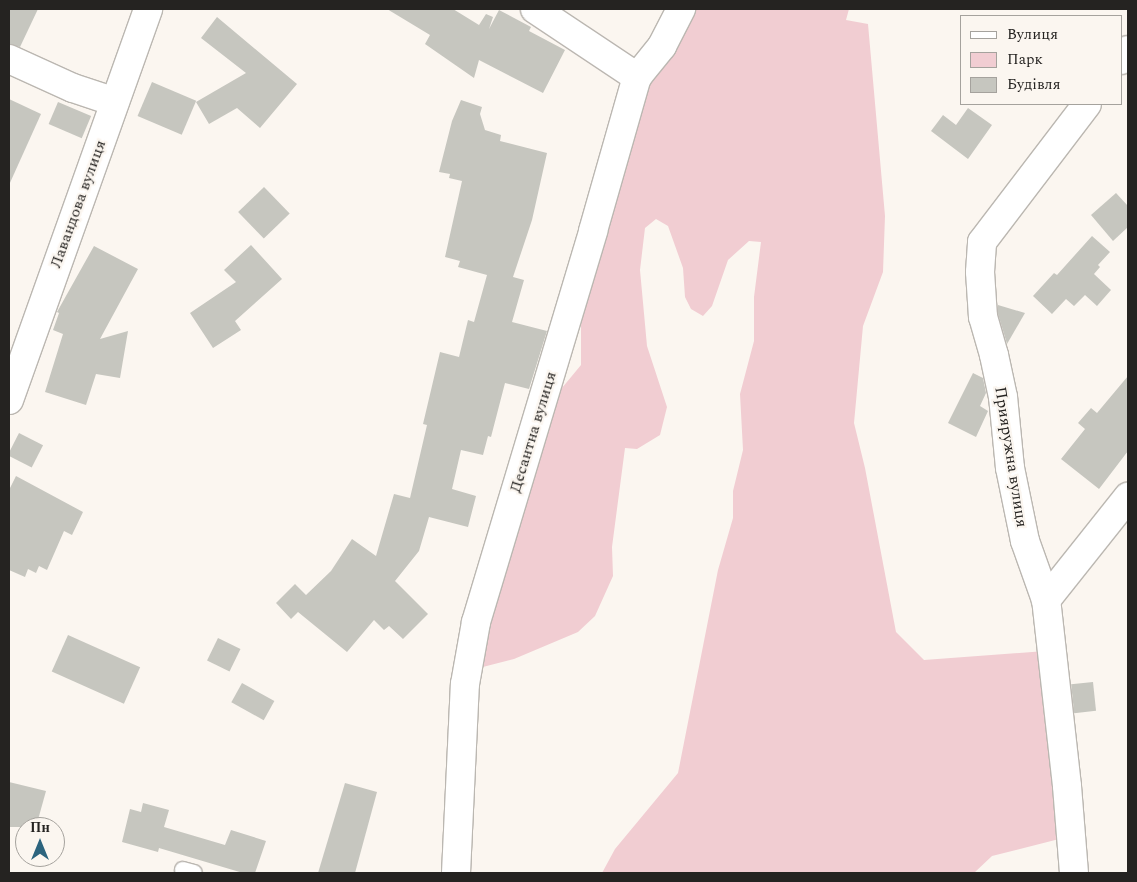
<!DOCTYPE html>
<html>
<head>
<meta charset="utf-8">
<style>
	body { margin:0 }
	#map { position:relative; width:1137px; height:882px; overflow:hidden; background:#fbf6f0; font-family:Spectral,serif }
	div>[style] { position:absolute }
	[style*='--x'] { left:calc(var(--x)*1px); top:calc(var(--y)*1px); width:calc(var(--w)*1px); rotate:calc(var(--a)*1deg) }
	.green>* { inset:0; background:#f1cdd2 }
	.building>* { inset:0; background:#c6c6bf; transform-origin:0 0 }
	.roads { filter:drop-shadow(1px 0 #bbb7b1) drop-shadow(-1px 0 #bbb7b1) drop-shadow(0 1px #bbb7b1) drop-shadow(0 -1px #bbb7b1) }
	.lane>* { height:16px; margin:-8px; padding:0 8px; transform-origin:8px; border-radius:8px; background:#fff }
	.street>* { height:28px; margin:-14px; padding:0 14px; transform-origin:14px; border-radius:14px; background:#fff }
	span { translate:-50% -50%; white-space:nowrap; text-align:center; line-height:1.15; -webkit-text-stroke:4.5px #fbf6f0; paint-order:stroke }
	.street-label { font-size:16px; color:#252321 }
	.frame { position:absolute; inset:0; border:10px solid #252321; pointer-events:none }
	.legend { position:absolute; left:960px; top:15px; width:162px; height:90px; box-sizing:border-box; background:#fbf6f0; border:1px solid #a5a29d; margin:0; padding:6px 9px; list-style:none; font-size:15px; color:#252321 }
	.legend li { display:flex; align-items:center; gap:10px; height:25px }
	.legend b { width:25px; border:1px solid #a5a29d }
	.north { position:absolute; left:15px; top:817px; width:50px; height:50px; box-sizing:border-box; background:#fbf6f0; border:1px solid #a5a29d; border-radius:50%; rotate:0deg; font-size:14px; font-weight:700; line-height:20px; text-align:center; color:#252321 }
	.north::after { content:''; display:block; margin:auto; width:18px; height:22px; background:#2c647e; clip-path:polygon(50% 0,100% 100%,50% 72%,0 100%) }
</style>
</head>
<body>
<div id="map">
	<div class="green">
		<div style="clip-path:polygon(696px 9px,849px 9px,846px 20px,868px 24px,885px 216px,883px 272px,863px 326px,854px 423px,865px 468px,896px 632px,924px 660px,1045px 651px,1067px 837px,992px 856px,974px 873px,602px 873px,615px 849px,678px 773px,718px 570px,733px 518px,733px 491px,743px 450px,740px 394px,754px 341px,754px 297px,761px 242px,749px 241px,728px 260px,712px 306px,703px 316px,691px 309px,685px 297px,683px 268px,668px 226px,656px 219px,645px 228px,640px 270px,647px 346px,667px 407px,660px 435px,637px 449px,625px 448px,612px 547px,613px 576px,595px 616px,578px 632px,514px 659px,475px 669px,552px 400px,581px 365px,581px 325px,590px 264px,643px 91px,675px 53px)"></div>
	</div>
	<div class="building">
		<div style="clip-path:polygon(9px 9px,38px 9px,20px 47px,9px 44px)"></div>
		<div style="clip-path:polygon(387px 9px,453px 9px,479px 25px,486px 14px,493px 17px,489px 29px,499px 10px,531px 27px,529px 31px,565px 50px,543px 93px,479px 60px,474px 78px,425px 44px,430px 35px)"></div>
		<div style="clip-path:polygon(217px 17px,297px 84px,260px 128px,237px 108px,209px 124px,196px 102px,246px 73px,201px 38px)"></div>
		<div style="left:152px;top:82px;width:48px;height:37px;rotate:23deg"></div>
		<div style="clip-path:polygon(9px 99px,41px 114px,9px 185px)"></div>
		<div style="clip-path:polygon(461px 100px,482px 107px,480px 114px,485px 130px,501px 135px,500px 141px,547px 153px,532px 220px,513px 277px,524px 280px,512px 322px,547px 331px,529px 389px,505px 383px,491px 437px,488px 436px,483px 455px,461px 450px,452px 489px,476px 496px,468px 527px,429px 517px,419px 551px,395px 581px,428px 614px,403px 639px,389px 626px,384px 630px,374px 620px,347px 652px,298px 612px,291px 619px,276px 603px,295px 584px,306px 595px,331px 571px,352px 539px,376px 556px,394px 494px,410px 498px,427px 425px,423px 424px,440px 352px,459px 357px,468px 320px,474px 322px,487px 275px,458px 267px,460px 261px,445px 257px,462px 181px,449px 178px,450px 174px,439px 172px,452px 121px)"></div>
		<div style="left:58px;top:102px;width:36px;height:24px;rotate:23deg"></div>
		<div style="clip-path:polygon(968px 108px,992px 125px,968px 159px,931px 131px,943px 115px,956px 125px)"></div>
		<div style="left:264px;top:187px;width:37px;height:36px;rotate:46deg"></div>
		<div style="clip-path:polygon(1116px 193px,1128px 206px,1128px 227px,1113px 241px,1091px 215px)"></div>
		<div style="clip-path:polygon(1092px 236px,1110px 252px,1098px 265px,1100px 267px,1094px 274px,1111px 290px,1097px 306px,1085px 295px,1074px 306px,1066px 299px,1052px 314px,1033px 296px,1054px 273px,1057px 275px)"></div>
		<div style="clip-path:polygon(251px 245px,282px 279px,235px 321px,241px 330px,213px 348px,190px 313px,236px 282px,224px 270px)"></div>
		<div style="clip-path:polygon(94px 246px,138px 269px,100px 339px,128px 331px,120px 378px,96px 374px,86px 405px,45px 392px,63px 334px,53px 330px,59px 313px,57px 312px)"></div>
		<div style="clip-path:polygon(998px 305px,1025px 313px,1007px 344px,998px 314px)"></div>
		<div style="clip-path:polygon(973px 373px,983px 378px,986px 393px,980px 406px,988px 411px,976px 437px,948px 423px)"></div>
		<div style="clip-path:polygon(1128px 376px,1128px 451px,1099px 489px,1061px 459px,1085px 429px,1078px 423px,1091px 408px,1097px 413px)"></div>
		<div style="left:19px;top:433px;width:27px;height:25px;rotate:27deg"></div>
		<div style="clip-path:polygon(16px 476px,83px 512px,72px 535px,64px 531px,47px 570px,39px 566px,36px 573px,28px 569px,25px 577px,9px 570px,9px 490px)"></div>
		<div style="left:68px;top:635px;width:79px;height:40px;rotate:24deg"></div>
		<div style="left:218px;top:638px;width:25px;height:25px;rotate:26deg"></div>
		<div style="left:1093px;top:682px;width:29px;height:22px;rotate:84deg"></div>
		<div style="left:242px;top:683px;width:37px;height:22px;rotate:29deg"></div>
		<div style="clip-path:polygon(9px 782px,46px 791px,36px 827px,9px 827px)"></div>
		<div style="clip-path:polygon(345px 783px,377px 792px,355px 873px,318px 873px)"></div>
		<div style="clip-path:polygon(143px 803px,169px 810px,164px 827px,225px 845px,231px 830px,266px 841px,255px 873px,243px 873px,159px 848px,158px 852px,122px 842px,130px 809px,141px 812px)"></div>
	</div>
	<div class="roads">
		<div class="lane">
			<div style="--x:183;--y:870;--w:11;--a:15"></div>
		</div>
		<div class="street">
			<div style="--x:535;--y:9;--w:123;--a:33.7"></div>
			<div style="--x:9;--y:59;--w:70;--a:24.4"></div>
			<div style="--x:73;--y:88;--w:44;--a:18.4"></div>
			<div style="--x:1121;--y:60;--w:12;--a:-55"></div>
			<div style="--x:9;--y:400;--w:415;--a:-70.4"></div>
			<div style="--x:1046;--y:600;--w:132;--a:-51.5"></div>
			<div style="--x:456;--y:873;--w:189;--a:-87.3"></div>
			<div style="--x:465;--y:684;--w:63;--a:-79.9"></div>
			<div style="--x:476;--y:622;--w:408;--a:-73.3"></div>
			<div style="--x:593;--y:231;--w:160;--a:-74.1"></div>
			<div style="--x:637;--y:77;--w:40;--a:-51"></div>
			<div style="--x:662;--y:46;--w:42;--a:-62.8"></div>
			<div style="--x:1074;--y:873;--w:87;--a:-94.6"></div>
			<div style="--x:1067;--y:786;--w:187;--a:-96.4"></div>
			<div style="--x:1046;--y:600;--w:63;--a:-109.6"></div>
			<div style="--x:1025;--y:541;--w:75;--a:-101.6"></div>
			<div style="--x:1010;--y:468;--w:71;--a:-95.6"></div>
			<div style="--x:1003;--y:397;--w:43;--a:-102.1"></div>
			<div style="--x:994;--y:355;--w:40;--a:-106"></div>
			<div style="--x:983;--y:317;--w:45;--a:-93.8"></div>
			<div style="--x:980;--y:272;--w:30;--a:-86"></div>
			<div style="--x:982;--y:242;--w:173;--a:-52.7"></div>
		</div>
	</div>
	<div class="street-label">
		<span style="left:78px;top:204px;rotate:-70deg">Лавандова вулиця</span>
		<span style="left:533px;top:432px;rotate:-73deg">Десантна вулиця</span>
		<span style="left:1011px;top:457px;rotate:81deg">Прияружна вулиця</span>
	</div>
	<div class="frame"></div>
	<ul class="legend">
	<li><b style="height:6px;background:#fff"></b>Вулиця</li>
	<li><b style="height:14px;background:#f1cdd2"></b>Парк</li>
	<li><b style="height:14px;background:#c6c6bf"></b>Будівля</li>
	</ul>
	<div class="north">Пн</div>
</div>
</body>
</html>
